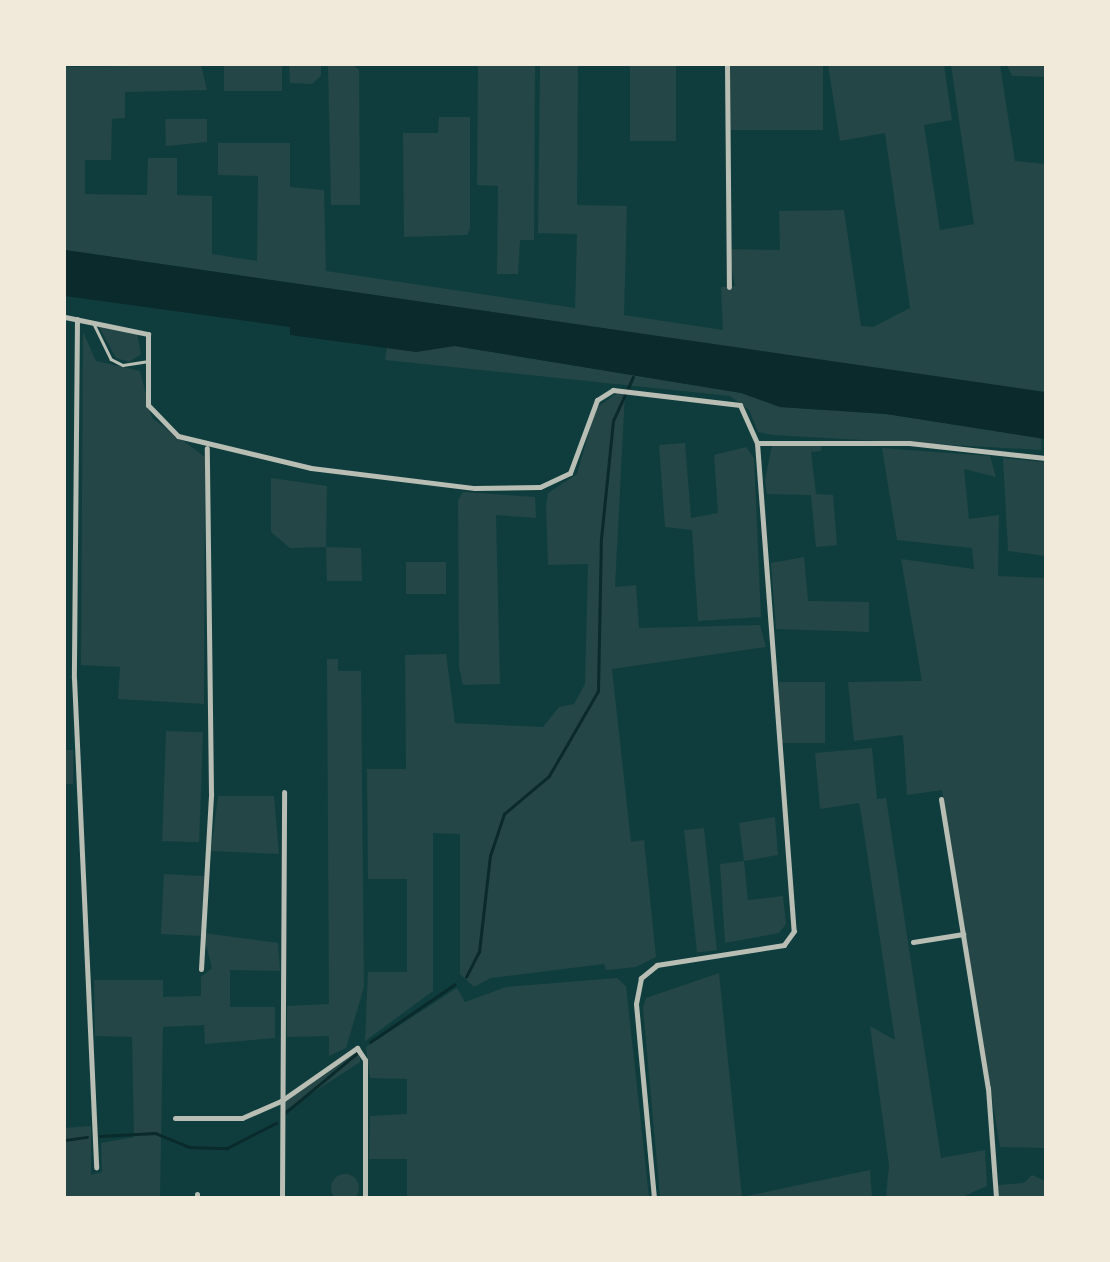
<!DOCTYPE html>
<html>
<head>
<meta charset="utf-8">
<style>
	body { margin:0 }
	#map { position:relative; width:1110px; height:1262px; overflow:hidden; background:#0f3d3e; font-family:"IBM Plex Sans",sans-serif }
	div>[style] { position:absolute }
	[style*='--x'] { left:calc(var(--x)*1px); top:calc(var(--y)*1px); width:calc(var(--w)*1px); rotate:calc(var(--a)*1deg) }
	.green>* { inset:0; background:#244646; transform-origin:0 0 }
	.round { border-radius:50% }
	.water>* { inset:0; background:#0a2a2b }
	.stream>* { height:2.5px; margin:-1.25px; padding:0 1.25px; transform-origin:1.25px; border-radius:1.25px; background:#0a2a2b }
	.service>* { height:2.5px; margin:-1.25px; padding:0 1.25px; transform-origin:1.25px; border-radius:1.25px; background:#b8beb3 }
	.minor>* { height:5px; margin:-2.5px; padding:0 2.5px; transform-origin:2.5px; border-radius:2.5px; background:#b8beb3 }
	span { translate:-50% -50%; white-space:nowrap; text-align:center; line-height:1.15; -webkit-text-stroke:7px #f1e9da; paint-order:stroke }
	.frame { position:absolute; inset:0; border:66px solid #f1e9da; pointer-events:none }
</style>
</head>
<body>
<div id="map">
	<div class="green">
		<div style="clip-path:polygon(201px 65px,207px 90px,125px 92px,125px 118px,112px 119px,111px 160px,85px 160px,85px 194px,147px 195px,148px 158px,177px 158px,177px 195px,212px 196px,212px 254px,257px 261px,258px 176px,218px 175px,218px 143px,290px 143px,290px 187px,324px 190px,326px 271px,575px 308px,577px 234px,538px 233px,540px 65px,578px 65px,577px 205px,627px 206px,624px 315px,723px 330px,721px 287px,735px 286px,728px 249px,780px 250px,779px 211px,844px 210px,861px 326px,873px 327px,910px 308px,885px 133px,840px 141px,828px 65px,944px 65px,952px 120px,924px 125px,940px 230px,974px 224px,951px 65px,1000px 65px,1015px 161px,1045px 164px,1045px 393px,65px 250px,65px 67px)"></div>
		<div style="left:224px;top:65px;width:58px;height:26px"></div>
		<div style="clip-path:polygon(289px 65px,321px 65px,321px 76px,312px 84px,290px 83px)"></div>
		<div style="clip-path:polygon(353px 65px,359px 70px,360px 205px,331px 205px,328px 66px)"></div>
		<div style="clip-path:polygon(478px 65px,535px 65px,534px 240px,520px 240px,518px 274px,497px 274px,498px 186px,477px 185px)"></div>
		<div style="left:630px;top:65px;width:46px;height:76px"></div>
		<div style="left:730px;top:65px;width:93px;height:65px"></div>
		<div style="clip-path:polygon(1007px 65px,1045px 65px,1045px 77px,1012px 76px)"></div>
		<div style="clip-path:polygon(439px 117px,470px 117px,470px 229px,467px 235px,404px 237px,403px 133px,438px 133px)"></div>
		<div style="clip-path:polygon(165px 119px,207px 119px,207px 142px,166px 146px)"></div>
		<div style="clip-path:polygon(99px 327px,137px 333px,141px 354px,129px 362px,116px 358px)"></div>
		<div style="clip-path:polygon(83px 332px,96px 361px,140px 371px,152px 418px,205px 457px,204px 704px,118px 699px,120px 667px,81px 665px)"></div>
		<div style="clip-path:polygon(455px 346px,742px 393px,780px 407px,886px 414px,1041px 438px,1041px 450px,772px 435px,758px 432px,749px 410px,730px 396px,385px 360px,387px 348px)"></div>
		<div style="clip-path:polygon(617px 393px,625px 393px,615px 587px,636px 585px,639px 628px,760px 625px,766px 647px,612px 669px,631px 842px,644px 840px,656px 957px,636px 967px,606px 970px,604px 964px,491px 978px,474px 987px,460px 974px,460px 834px,433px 833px,433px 991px,365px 1041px,368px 972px,407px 972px,407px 879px,368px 879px,367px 769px,406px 769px,405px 655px,446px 654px,455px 723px,543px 727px,559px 707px,574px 704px,585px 684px,588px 564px,548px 565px,546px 505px,548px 493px,577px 474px,596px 408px)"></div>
		<div style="clip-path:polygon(822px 442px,821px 451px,811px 452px,816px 494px,833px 495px,837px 545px,816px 547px,811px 495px,767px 494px,765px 480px,772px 445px)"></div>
		<div style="clip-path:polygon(685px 443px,691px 518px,718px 513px,714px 455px,746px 447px,754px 458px,761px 617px,698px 621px,692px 530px,665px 527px,659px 445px)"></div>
		<div style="clip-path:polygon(882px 448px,990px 456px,996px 477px,964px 469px,969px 519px,999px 515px,998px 576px,1045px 578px,1045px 1148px,1000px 1147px,942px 790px,907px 795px,903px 735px,854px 741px,848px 682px,922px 681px,901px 559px,974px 569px,972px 548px,897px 540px)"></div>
		<div style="clip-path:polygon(1003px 458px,1045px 462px,1045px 556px,1008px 551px)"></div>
		<div style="clip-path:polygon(271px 478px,327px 486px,326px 547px,361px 548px,362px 581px,327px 581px,326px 547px,290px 548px,271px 532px)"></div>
		<div style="clip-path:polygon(463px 492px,535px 497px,536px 518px,496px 515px,500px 684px,463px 685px,459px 667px,458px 500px)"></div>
		<div style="clip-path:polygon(804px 557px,808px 601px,869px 602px,869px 632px,776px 629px,771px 563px)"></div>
		<div style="left:406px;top:562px;width:40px;height:32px"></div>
		<div style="clip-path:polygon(327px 659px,338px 659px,338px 671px,361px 671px,364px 987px,346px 1048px,329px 1056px,329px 1036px,287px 1037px,287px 1006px,329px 1004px)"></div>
		<div style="left:779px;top:682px;width:46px;height:61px"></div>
		<div style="left:166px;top:731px;width:37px;height:110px;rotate:2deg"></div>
		<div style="clip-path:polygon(872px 748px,877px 799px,886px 798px,941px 1158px,985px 1150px,987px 1186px,962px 1197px,886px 1197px,889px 1165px,870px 1026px,895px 1040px,862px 819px,859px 803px,820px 809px,815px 753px)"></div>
		<div style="left:65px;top:750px;width:8px;height:34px"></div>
		<div style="clip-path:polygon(218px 796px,274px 796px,279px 854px,211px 851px)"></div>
		<div style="clip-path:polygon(775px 817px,778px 855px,744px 861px,748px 900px,783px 896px,786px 924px,779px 933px,725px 943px,720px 864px,744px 861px,739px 823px)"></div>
		<div style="left:704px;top:828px;width:123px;height:20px;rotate:84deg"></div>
		<div style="left:164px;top:874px;width:40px;height:60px;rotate:3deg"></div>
		<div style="clip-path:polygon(203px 933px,278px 943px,280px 971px,230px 970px,230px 1007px,275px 1007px,275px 1038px,205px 1044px,204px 1025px,163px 1027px,160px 1197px,65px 1197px,65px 1128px,91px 1126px,91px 1175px,102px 1172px,101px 1143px,134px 1137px,132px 1037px,95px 1036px,94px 980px,163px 980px,163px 997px,201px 996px,201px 977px,212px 968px)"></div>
		<div style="clip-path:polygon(719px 973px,742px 1197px,660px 1197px,643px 1008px,646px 998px)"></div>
		<div style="clip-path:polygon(617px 978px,626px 986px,649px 1197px,407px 1197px,407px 1159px,369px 1159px,370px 1116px,407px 1114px,407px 1079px,370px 1078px,366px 1047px,457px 988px,465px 1002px,506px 987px)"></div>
		<div style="clip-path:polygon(352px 1053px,360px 1054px,360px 1062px,283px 1112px,282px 1103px)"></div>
		<div style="clip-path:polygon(870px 1170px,872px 1197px,747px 1197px,747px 1196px)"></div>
		<div class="round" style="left:331px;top:1174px;width:28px;height:28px"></div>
		<div style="clip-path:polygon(1032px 1175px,1045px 1181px,1045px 1197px,999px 1197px,998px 1185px,1024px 1183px)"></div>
	</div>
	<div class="water">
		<div style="clip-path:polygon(65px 250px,1045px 392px,1045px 439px,886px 414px,780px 407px,741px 393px,455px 346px,416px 352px,290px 335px,290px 327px,65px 296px)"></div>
	</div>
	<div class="stream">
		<div style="--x:466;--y:977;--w:28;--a:-63"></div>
		<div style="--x:479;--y:952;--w:97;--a:-83.5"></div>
		<div style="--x:490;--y:856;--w:44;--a:-71.6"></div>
		<div style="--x:504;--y:814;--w:59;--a:-40.2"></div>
		<div style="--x:549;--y:776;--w:98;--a:-60"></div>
		<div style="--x:598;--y:691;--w:152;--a:-88.9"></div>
		<div style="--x:601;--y:539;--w:119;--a:-84.2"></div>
		<div style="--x:613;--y:421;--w:48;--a:-65.6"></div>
		<div style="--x:370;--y:1042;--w:102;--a:-34.2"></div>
		<div style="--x:285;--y:1113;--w:92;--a:-39.7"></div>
		<div style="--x:100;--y:1136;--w:55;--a:-3.1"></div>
		<div style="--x:155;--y:1133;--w:37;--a:22"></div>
		<div style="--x:189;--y:1147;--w:38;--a:2"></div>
		<div style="--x:227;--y:1148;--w:55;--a:-27"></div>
		<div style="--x:65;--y:1140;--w:22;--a:-8"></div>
	</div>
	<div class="service">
		<div style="--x:94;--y:324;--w:39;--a:64"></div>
		<div style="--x:111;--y:359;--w:13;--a:27"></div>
		<div style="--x:123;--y:365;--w:24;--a:-9"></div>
	</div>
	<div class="minor">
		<div style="--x:727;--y:65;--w:222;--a:89.5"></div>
		<div style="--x:65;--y:317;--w:85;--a:11.6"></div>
		<div style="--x:148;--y:334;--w:71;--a:90"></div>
		<div style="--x:148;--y:405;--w:43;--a:45.9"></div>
		<div style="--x:178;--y:436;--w:137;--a:13.5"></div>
		<div style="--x:311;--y:468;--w:165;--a:7"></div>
		<div style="--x:475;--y:488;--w:65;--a:-0.9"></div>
		<div style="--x:540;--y:487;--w:33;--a:-25"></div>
		<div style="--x:570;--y:473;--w:78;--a:-69.7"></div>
		<div style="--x:597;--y:400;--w:19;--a:-32"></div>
		<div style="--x:613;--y:390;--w:128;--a:6.7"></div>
		<div style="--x:740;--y:405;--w:42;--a:65.9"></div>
		<div style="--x:757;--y:443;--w:489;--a:85.7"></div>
		<div style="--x:794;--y:931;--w:17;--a:126"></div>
		<div style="--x:784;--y:945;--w:129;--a:171.1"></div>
		<div style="--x:657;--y:965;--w:21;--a:141"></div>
		<div style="--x:641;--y:978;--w:26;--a:101"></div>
		<div style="--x:636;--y:1004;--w:194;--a:84.7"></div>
		<div style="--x:77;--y:319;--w:359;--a:90.5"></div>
		<div style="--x:74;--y:678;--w:490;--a:87.4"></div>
		<div style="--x:757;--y:443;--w:152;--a:0"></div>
		<div style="--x:909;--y:443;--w:137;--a:6.3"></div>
		<div style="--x:941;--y:799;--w:293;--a:80.8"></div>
		<div style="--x:988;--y:1088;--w:109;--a:85.8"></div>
		<div style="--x:913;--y:942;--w:51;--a:-9.1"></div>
		<div style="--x:201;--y:969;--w:176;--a:-86.7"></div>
		<div style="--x:211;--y:793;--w:345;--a:-90.7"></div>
		<div style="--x:175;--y:1118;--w:67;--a:0"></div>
		<div style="--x:242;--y:1118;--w:43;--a:-23.6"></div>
		<div style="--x:281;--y:1101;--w:93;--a:-34.9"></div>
		<div style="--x:357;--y:1048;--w:14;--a:56"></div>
		<div style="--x:365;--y:1060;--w:137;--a:90"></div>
		<div style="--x:197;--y:1197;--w:3;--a:-90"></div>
		<div style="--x:282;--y:1197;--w:405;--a:-89.7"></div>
	</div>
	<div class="frame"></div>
</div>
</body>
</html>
